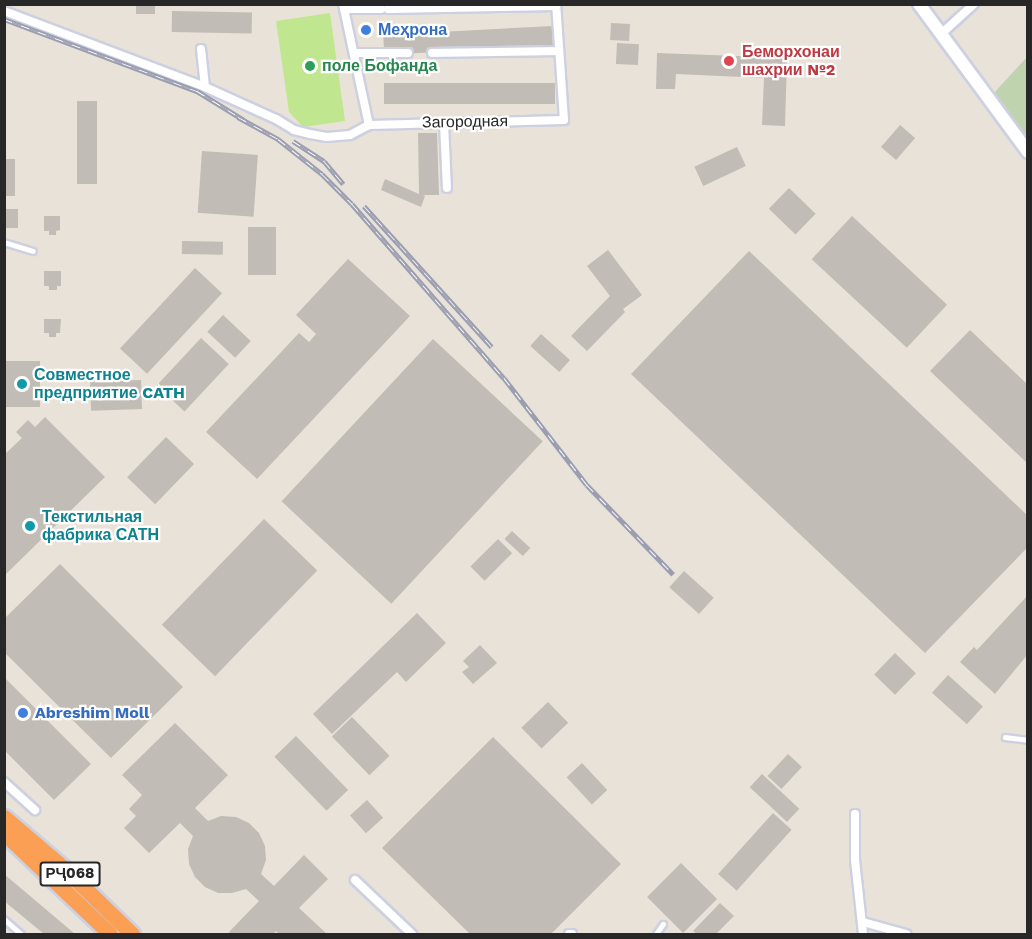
<!DOCTYPE html>
<html>
<head>
<meta charset="utf-8">
<style>
	body { margin:0 }
	#map { position:relative; width:1032px; height:939px; overflow:hidden; background:#e9e2d8; font-family:"Work Sans",sans-serif }
	div>[style] { position:absolute }
	[style*='--x'] { left:calc(var(--x)*1px); top:calc(var(--y)*1px); width:calc(var(--w)*1px); rotate:calc(var(--a)*1deg) }
	.cemetery>* { inset:0; background:#c0d3af }
	.pitch>* { inset:0; background:#c0e790 }
	.building>* { inset:0; background:#c1bcb5; transform-origin:0 0 }
	.roads { filter:drop-shadow(2px 0 #cdd0e0) drop-shadow(-2px 0 #cdd0e0) drop-shadow(0 2px #cdd0e0) drop-shadow(0 -2px #cdd0e0) }
	.lane>* { height:4.5px; margin:-2.25px; padding:0 2.25px; transform-origin:2.25px; border-radius:2.25px; background:#fff }
	.street>* { height:8px; margin:-4px; padding:0 4px; transform-origin:4px; border-radius:4px; background:#fff }
	.secondary>* { height:12px; margin:-6px; padding:0 6px; transform-origin:6px; border-radius:6px; background:#fff }
	.highway>* { height:15px; margin:-7.5px; padding:0 7.5px; transform-origin:7.5px; border-radius:7.5px; background:#fa9f53 }
	.rail>* { height:5px; margin-top:-2.5px; transform-origin:0; background:repeating-linear-gradient(90deg,#fff 0 9px,#9b9eb1 0 18px); box-sizing:border-box; border-block:2px solid #9b9eb1 }
	.dots>* { width:16px; height:16px; translate:-50% -50%; box-sizing:border-box; border:3px solid #fff; border-radius:50% }
	span { translate:-50% -50%; white-space:nowrap; text-align:center; line-height:1.15; -webkit-text-stroke:4.5px #fff; paint-order:stroke }
	.shield-label span { padding:2px 4px; background:#fff; border:2px solid; border-radius:4px; -webkit-text-stroke-width:0 }
	.shield-label { font-size:15px; color:#272727; font-weight:700 }
	.shop-label { font-size:16px; color:#366cbe; font-weight:700 }
	.left { translate:0 -50%; text-align:left }
	.health-label { font-size:16px; color:#be3a42; font-weight:700 }
	.leisure-label { font-size:16px; color:#27864d; font-weight:700 }
	.street-label { font-size:16px; color:#272727 }
	.culture-label { font-size:16px; color:#0d838f; font-weight:700 }
	.frame { position:absolute; inset:0; border:6px solid #272727; pointer-events:none }
</style>
</head>
<body>
<div id="map">
	<div class="cemetery">
		<div style="clip-path:polygon(1027px 57px,1027px 139px,991px 96px)"></div>
	</div>
	<div class="pitch">
		<div style="clip-path:polygon(330px 13px,345px 121px,303px 127px,289px 112px,276px 21px)"></div>
	</div>
	<div class="building">
		<div style="left:136px;top:4px;width:19px;height:10px"></div>
		<div style="left:172px;top:11px;width:80px;height:21px;rotate:1deg"></div>
		<div style="left:611px;top:23px;width:19px;height:17px;rotate:3deg"></div>
		<div style="left:553px;top:26px;width:20px;height:170px;rotate:87deg"></div>
		<div style="left:617px;top:43px;width:22px;height:21px;rotate:3deg"></div>
		<div style="clip-path:polygon(657px 53px,787px 58px,785px 126px,762px 125px,764px 78px,676px 74px,675px 89px,656px 89px)"></div>
		<div style="left:555px;top:83px;width:21px;height:171px;rotate:90deg"></div>
		<div style="left:77px;top:101px;width:20px;height:83px"></div>
		<div style="left:900px;top:125px;width:20px;height:29px;rotate:41deg"></div>
		<div style="clip-path:polygon(418px 133px,437px 133px,439px 195px,423px 195px,425px 196px,421px 207px,381px 190px,385px 179px,419px 194px)"></div>
		<div style="left:737px;top:147px;width:21px;height:47px;rotate:65deg"></div>
		<div style="left:202px;top:151px;width:56px;height:62px;rotate:4deg"></div>
		<div style="left:4px;top:159px;width:11px;height:37px"></div>
		<div style="left:789px;top:188px;width:37px;height:29px;rotate:44deg"></div>
		<div style="left:4px;top:209px;width:14px;height:19px"></div>
		<div style="clip-path:polygon(44px 216px,60px 216px,60px 230px,56px 231px,56px 235px,49px 235px,49px 231px,44px 231px)"></div>
		<div style="left:852px;top:216px;width:130px;height:59px;rotate:43deg"></div>
		<div style="left:248px;top:227px;width:28px;height:48px"></div>
		<div style="left:182px;top:241px;width:41px;height:13px;rotate:1deg"></div>
		<div style="clip-path:polygon(608px 250px,642px 295px,623px 309px,625px 312px,587px 351px,571px 336px,610px 296px,587px 266px)"></div>
		<div style="clip-path:polygon(749px 251px,1028px 516px,1028px 547px,925px 653px,631px 374px)"></div>
		<div style="clip-path:polygon(348px 259px,410px 316px,257px 479px,206px 432px,299px 333px,309px 342px,316px 334px,296px 315px)"></div>
		<div style="left:195px;top:268px;width:37px;height:110px;rotate:43deg"></div>
		<div style="clip-path:polygon(44px 271px,61px 271px,61px 286px,57px 286px,57px 290px,49px 290px,49px 286px,44px 286px)"></div>
		<div style="left:223px;top:315px;width:38px;height:23px;rotate:43deg"></div>
		<div style="clip-path:polygon(44px 319px,61px 319px,60px 333px,56px 333px,56px 337px,49px 337px,49px 333px,44px 333px)"></div>
		<div style="clip-path:polygon(970px 330px,1028px 385px,1028px 464px,930px 371px)"></div>
		<div style="left:541px;top:334px;width:39px;height:16px;rotate:42deg"></div>
		<div style="left:201px;top:338px;width:38px;height:65px;rotate:43deg"></div>
		<div style="left:433px;top:339px;width:150px;height:222px;rotate:43deg"></div>
		<div style="left:4px;top:361px;width:36px;height:46px"></div>
		<div style="left:141px;top:380px;width:29px;height:51px;rotate:88deg"></div>
		<div style="clip-path:polygon(45px 417px,105px 477px,4px 576px,4px 455px,22px 438px,16px 432px,28px 420px,35px 427px)"></div>
		<div style="left:166px;top:437px;width:39px;height:56px;rotate:44deg"></div>
		<div style="left:264px;top:519px;width:74px;height:147px;rotate:44deg"></div>
		<div style="left:512px;top:531px;width:25px;height:11px;rotate:43deg"></div>
		<div style="left:498px;top:539px;width:20px;height:39px;rotate:45deg"></div>
		<div style="clip-path:polygon(60px 564px,183px 687px,111px 758px,4px 652px,4px 619px)"></div>
		<div style="left:684px;top:571px;width:40px;height:22px;rotate:42deg"></div>
		<div style="clip-path:polygon(1028px 595px,1028px 654px,995px 694px,960px 662px,974px 647px,977px 650px)"></div>
		<div style="clip-path:polygon(417px 613px,446px 643px,406px 682px,397px 672px,332px 734px,313px 714px)"></div>
		<div style="clip-path:polygon(480px 645px,497px 663px,473px 684px,462px 672px,469px 667px,463px 661px)"></div>
		<div style="left:895px;top:653px;width:29px;height:30px;rotate:44deg"></div>
		<div style="left:948px;top:675px;width:47px;height:24px;rotate:42deg"></div>
		<div style="clip-path:polygon(4px 677px,91px 764px,54px 800px,4px 750px)"></div>
		<div style="left:548px;top:702px;width:29px;height:37px;rotate:46deg"></div>
		<div style="left:352px;top:717px;width:54px;height:28px;rotate:46deg"></div>
		<div style="clip-path:polygon(175px 723px,228px 775px,195px 808px,208px 821px,221px 816px,236px 817px,249px 823px,259px 833px,265px 846px,266px 860px,261px 874px,274px 886px,304px 855px,328px 879px,299px 908px,327px 934px,279px 934px,276px 931px,273px 934px,231px 934px,229px 932px,259px 901px,246px 889px,232px 893px,218px 893px,205px 887px,195px 877px,189px 864px,188px 849px,193px 836px,180px 823px,149px 853px,124px 828px,136px 816px,129px 809px,142px 795px,122px 775px)"></div>
		<div style="left:296px;top:736px;width:75px;height:30px;rotate:46deg"></div>
		<div style="clip-path:polygon(493px 737px,621px 864px,551px 934px,470px 934px,382px 848px)"></div>
		<div style="left:788px;top:754px;width:19px;height:30px;rotate:43deg"></div>
		<div style="left:582px;top:763px;width:37px;height:21px;rotate:47deg"></div>
		<div style="left:762px;top:774px;width:51px;height:18px;rotate:43deg"></div>
		<div style="left:367px;top:800px;width:24px;height:23px;rotate:48deg"></div>
		<div style="left:773px;top:813px;width:25px;height:82px;rotate:42deg"></div>
		<div style="left:681px;top:863px;width:51px;height:48px;rotate:45deg"></div>
		<div style="clip-path:polygon(4px 874px,75px 934px,44px 934px,4px 901px)"></div>
		<div style="clip-path:polygon(720px 903px,734px 916px,716px 934px,697px 934px,693px 931px)"></div>
	</div>
	<div class="roads">
		<div class="lane">
			<div style="--x:4;--y:242;--w:30;--a:17"></div>
			<div style="--x:1005;--y:737;--w:23;--a:7"></div>
			<div style="--x:4;--y:919;--w:23;--a:41"></div>
			<div style="--x:656;--y:934;--w:12;--a:-55"></div>
		</div>
		<div class="street">
			<div style="--x:343;--y:4;--w:124;--a:77.9"></div>
			<div style="--x:344;--y:9;--w:37;--a:0"></div>
			<div style="--x:388;--y:9;--w:168;--a:-1"></div>
			<div style="--x:4;--y:11;--w:215;--a:20.7"></div>
			<div style="--x:941;--y:34;--w:45;--a:-42.3"></div>
			<div style="--x:201;--y:49;--w:38;--a:84"></div>
			<div style="--x:205;--y:87;--w:78;--a:24.3"></div>
			<div style="--x:276;--y:119;--w:21;--a:31"></div>
			<div style="--x:294;--y:130;--w:16;--a:14"></div>
			<div style="--x:310;--y:134;--w:17;--a:10"></div>
			<div style="--x:327;--y:137;--w:23;--a:-5"></div>
			<div style="--x:350;--y:135;--w:21;--a:-28"></div>
			<div style="--x:369;--y:125;--w:195;--a:-1.5"></div>
			<div style="--x:564;--y:120;--w:116;--a:-93.9"></div>
			<div style="--x:356;--y:53;--w:52;--a:0"></div>
			<div style="--x:432;--y:53;--w:126;--a:-0.9"></div>
			<div style="--x:444;--y:123;--w:65;--a:87.4"></div>
			<div style="--x:4;--y:782;--w:42;--a:42.1"></div>
			<div style="--x:855;--y:814;--w:46;--a:90"></div>
			<div style="--x:855;--y:860;--w:74;--a:83.8"></div>
			<div style="--x:355;--y:880;--w:79;--a:43.5"></div>
			<div style="--x:863;--y:922;--w:45;--a:15.6"></div>
			<div style="--x:569;--y:934;--w:3;--a:0"></div>
		</div>
		<div class="secondary">
			<div style="--x:919;--y:4;--w:184;--a:53.6"></div>
		</div>
		<div class="highway">
			<div style="--x:4;--y:817;--w:82;--a:40.5"></div>
			<div style="--x:66;--y:870;--w:92;--a:44.1"></div>
			<div style="--x:4;--y:833;--w:146;--a:43.6"></div>
		</div>
	</div>
	<div class="rail">
		<div style="--x:4;--y:19;--w:206;--a:20.5"></div>
		<div style="--x:197;--y:91;--w:55;--a:31.7"></div>
		<div style="--x:238;--y:117;--w:46;--a:28.8"></div>
		<div style="--x:278;--y:139;--w:56;--a:38.5"></div>
		<div style="--x:322;--y:174;--w:42;--a:45"></div>
		<div style="--x:352;--y:204;--w:231;--a:48.9"></div>
		<div style="--x:504;--y:378;--w:135;--a:52.2"></div>
		<div style="--x:587;--y:485;--w:124;--a:46"></div>
		<div style="--x:293;--y:141;--w:37;--a:33"></div>
		<div style="--x:324;--y:161;--w:30;--a:50"></div>
		<div style="--x:364;--y:206;--w:190;--a:47.8"></div>
	</div>
	<div class="dots">
		<div style="left:366px;top:30px;background:#3f7fe0"></div>
		<div style="left:729px;top:61px;background:#e0444e"></div>
		<div style="left:310px;top:66px;background:#2e9e5b"></div>
		<div style="left:22px;top:384px;background:#0f9aa8"></div>
		<div style="left:30px;top:526px;background:#0f9aa8"></div>
		<div style="left:23px;top:713px;background:#3f7fe0"></div>
	</div>
	<div class="shield-label">
		<span style="left:70px;top:874px">РҶ068</span>
	</div>
	<div class="shop-label">
		<span class="left" style="left:378px;top:30px">Меҳрона</span>
		<span class="left" style="left:35px;top:713px">Abreshim Moll</span>
	</div>
	<div class="health-label">
		<span class="left" style="left:742px;top:61px">Беморхонаи<br>шахрии №2</span>
	</div>
	<div class="leisure-label">
		<span class="left" style="left:322px;top:66px">поле Бофанда</span>
	</div>
	<div class="street-label">
		<span style="left:465px;top:122px;rotate:-1deg">Загородная</span>
	</div>
	<div class="culture-label">
		<span class="left" style="left:34px;top:384px">Совместное<br>предприятие CATH</span>
		<span class="left" style="left:42px;top:526px">Текстильная<br>фабрика САТН</span>
	</div>
	<div class="frame"></div>
</div>
</body>
</html>
